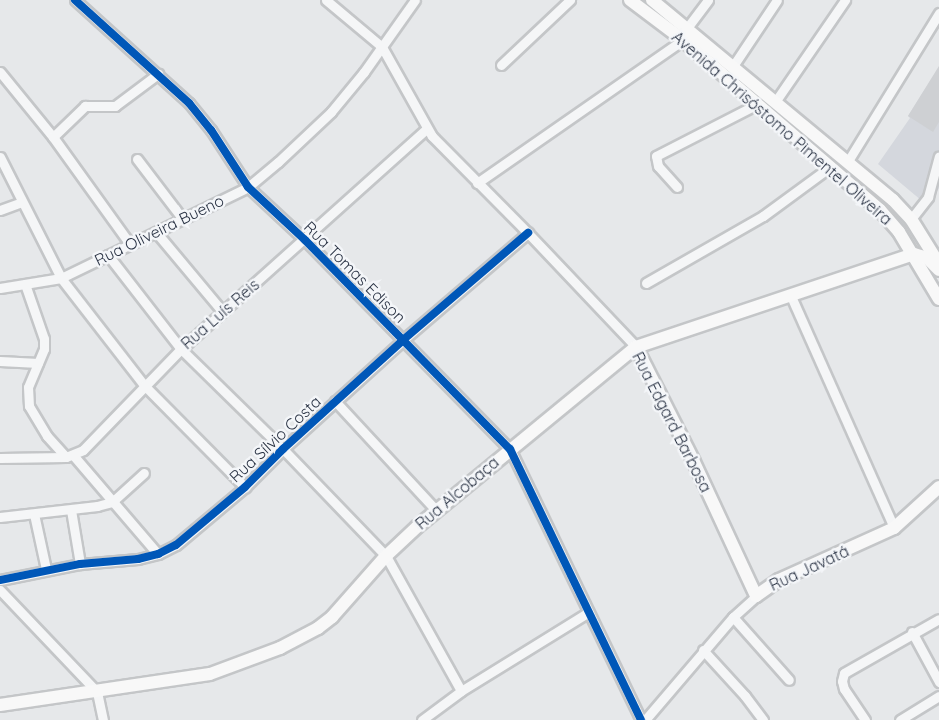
<!DOCTYPE html>
<html>
<head>
<meta charset="utf-8">
<style>
	body { margin:0 }
	#map { position:relative; width:939px; height:720px; overflow:hidden; background:#e6e8ea; font-family:Quicksand,sans-serif }
	div>[style] { position:absolute }
	[style*='--x'] { left:calc(var(--x)*1px); top:calc(var(--y)*1px); width:calc(var(--w)*1px); rotate:calc(var(--a)*1deg) }
	.built>* { inset:0; background:#d4d7dd }
	.building>* { inset:0; background:#ced0d3 }
	.roads { filter:drop-shadow(2px 0 #c4c6c8) drop-shadow(-2px 0 #c4c6c8) drop-shadow(0 2px #c4c6c8) drop-shadow(0 -2px #c4c6c8) }
	.minor>* { height:9px; margin:-4.5px; padding:0 4.5px; transform-origin:4.5px; border-radius:4.5px; background:#f5f6f7 }
	.major>* { height:12px; margin:-6px; padding:0 6px; transform-origin:6px; border-radius:6px; background:#f8f8f8 }
	.cycleway>* { height:8px; margin:-4px; padding:0 4px; transform-origin:4px; border-radius:4px; background:#0057b8 }
	span { translate:-50% -50%; white-space:nowrap; text-align:center; line-height:1.15; -webkit-text-stroke:5px #f4f6f9; paint-order:stroke }
	.street-label { font-size:16px; color:#2b3445 }
</style>
</head>
<body>
<div id="map">
	<div class="built">
		<div style="clip-path:polygon(939px 67px,939px 188px,928px 206px,878px 164px,910px 118px,908px 116px)"></div>
	</div>
	<div class="building">
		<div style="clip-path:polygon(939px 66px,939px 122px,933px 132px,908px 116px)"></div>
	</div>
	<div class="roads">
		<div class="minor">
			<div style="--x:75;--y:0;--w:154;--a:42.1"></div>
			<div style="--x:189;--y:103;--w:35;--a:51"></div>
			<div style="--x:211;--y:130;--w:68;--a:57"></div>
			<div style="--x:248;--y:187;--w:78;--a:42.9"></div>
			<div style="--x:305;--y:240;--w:293;--a:45.6"></div>
			<div style="--x:510;--y:449;--w:301;--a:64.2"></div>
			<div style="--x:326;--y:0;--w:73;--a:40"></div>
			<div style="--x:382;--y:47;--w:102;--a:60.7"></div>
			<div style="--x:432;--y:136;--w:136;--a:45.3"></div>
			<div style="--x:528;--y:233;--w:157;--a:46.5"></div>
			<div style="--x:687;--y:28;--w:35;--a:-53"></div>
			<div style="--x:501;--y:65;--w:95;--a:-43.3"></div>
			<div style="--x:733;--y:66;--w:79;--a:-56.3"></div>
			<div style="--x:0;--y:72;--w:84;--a:50.8"></div>
			<div style="--x:53;--y:137;--w:132;--a:54.3"></div>
			<div style="--x:775;--y:102;--w:124;--a:-55.5"></div>
			<div style="--x:53;--y:137;--w:45;--a:-44.1"></div>
			<div style="--x:85;--y:106;--w:30;--a:0"></div>
			<div style="--x:115;--y:106;--w:54;--a:-36.7"></div>
			<div style="--x:0;--y:157;--w:136;--a:63.2"></div>
			<div style="--x:61;--y:278;--w:135;--a:52.2"></div>
			<div style="--x:144;--y:385;--w:144;--a:45.3"></div>
			<div style="--x:137;--y:159;--w:74;--a:52.7"></div>
			<div style="--x:848;--y:161;--w:174;--a:-58.4"></div>
			<div style="--x:477;--y:183;--w:251;--a:-34.8"></div>
			<div style="--x:677;--y:187;--w:28;--a:-132"></div>
			<div style="--x:658;--y:166;--w:10;--a:-101"></div>
			<div style="--x:656;--y:156;--w:114;--a:-27.2"></div>
			<div style="--x:0;--y:210;--w:23;--a:-20"></div>
			<div style="--x:911;--y:219;--w:28;--a:-52"></div>
			<div style="--x:928;--y:197;--w:42;--a:-75"></div>
			<div style="--x:156;--y:232;--w:104;--a:50.1"></div>
			<div style="--x:108;--y:255;--w:119;--a:52.2"></div>
			<div style="--x:181;--y:349;--w:143;--a:44.4"></div>
			<div style="--x:283;--y:449;--w:149;--a:46.1"></div>
			<div style="--x:386;--y:556;--w:154;--a:60.9"></div>
			<div style="--x:646;--y:283;--w:135;--a:-29.8"></div>
			<div style="--x:763;--y:216;--w:84;--a:-36.3"></div>
			<div style="--x:25;--y:284;--w:58;--a:70.9"></div>
			<div style="--x:44;--y:339;--w:10;--a:90"></div>
			<div style="--x:44;--y:349;--w:41;--a:112.8"></div>
			<div style="--x:28;--y:387;--w:19;--a:87"></div>
			<div style="--x:29;--y:406;--w:35;--a:59"></div>
			<div style="--x:47;--y:436;--w:28;--a:48"></div>
			<div style="--x:0;--y:288;--w:62;--a:-9.3"></div>
			<div style="--x:61;--y:278;--w:208;--a:-25.9"></div>
			<div style="--x:248;--y:187;--w:39;--a:-40"></div>
			<div style="--x:278;--y:162;--w:73;--a:-43.3"></div>
			<div style="--x:331;--y:112;--w:52;--a:-50.5"></div>
			<div style="--x:364;--y:72;--w:88;--a:-54.7"></div>
			<div style="--x:790;--y:294;--w:256;--a:66"></div>
			<div style="--x:0;--y:361;--w:38;--a:3"></div>
			<div style="--x:335;--y:401;--w:149;--a:47.2"></div>
			<div style="--x:73;--y:455;--w:130;--a:49.4"></div>
			<div style="--x:0;--y:458;--w:66;--a:-0.9"></div>
			<div style="--x:66;--y:457;--w:18;--a:-22"></div>
			<div style="--x:83;--y:450;--w:141;--a:-45.9"></div>
			<div style="--x:181;--y:349;--w:329;--a:-41.9"></div>
			<div style="--x:71;--y:510;--w:55;--a:80.5"></div>
			<div style="--x:34;--y:514;--w:56;--a:77.7"></div>
			<div style="--x:0;--y:517;--w:98;--a:-6.5"></div>
			<div style="--x:97;--y:506;--w:16;--a:-15"></div>
			<div style="--x:112;--y:502;--w:43;--a:-42.2"></div>
			<div style="--x:0;--y:580;--w:82;--a:-11.3"></div>
			<div style="--x:80;--y:564;--w:58;--a:-4.9"></div>
			<div style="--x:138;--y:559;--w:21;--a:-14"></div>
			<div style="--x:158;--y:554;--w:20;--a:-27"></div>
			<div style="--x:176;--y:545;--w:90;--a:-40"></div>
			<div style="--x:245;--y:487;--w:54;--a:-45"></div>
			<div style="--x:283;--y:449;--w:162;--a:-42.2"></div>
			<div style="--x:403;--y:340;--w:165;--a:-40.6"></div>
			<div style="--x:0;--y:590;--w:141;--a:46.4"></div>
			<div style="--x:97;--y:692;--w:29;--a:78"></div>
			<div style="--x:733;--y:617;--w:84;--a:48.4"></div>
			<div style="--x:912;--y:632;--w:57;--a:61.6"></div>
			<div style="--x:703;--y:650;--w:62;--a:47.6"></div>
			<div style="--x:745;--y:696;--w:30;--a:53"></div>
			<div style="--x:422;--y:720;--w:49;--a:-36.6"></div>
			<div style="--x:461;--y:691;--w:150;--a:-31.7"></div>
			<div style="--x:645;--y:720;--w:135;--a:-49.5"></div>
			<div style="--x:733;--y:617;--w:31;--a:-42"></div>
			<div style="--x:865;--y:720;--w:37;--a:-124"></div>
			<div style="--x:844;--y:689;--w:8;--a:-104"></div>
			<div style="--x:842;--y:681;--w:8;--a:-76"></div>
			<div style="--x:844;--y:673;--w:109;--a:-29.6"></div>
			<div style="--x:900;--y:720;--w:46;--a:-31.6"></div>
		</div>
		<div class="major">
			<div style="--x:630;--y:0;--w:66;--a:37"></div>
			<div style="--x:683;--y:40;--w:260;--a:40.8"></div>
			<div style="--x:880;--y:210;--w:29;--a:49"></div>
			<div style="--x:899;--y:232;--w:78;--a:59.2"></div>
			<div style="--x:652;--y:0;--w:313;--a:39.7"></div>
			<div style="--x:893;--y:200;--w:26;--a:47"></div>
			<div style="--x:911;--y:219;--w:53;--a:58.1"></div>
			<div style="--x:636;--y:347;--w:127;--a:63.2"></div>
			<div style="--x:693;--y:460;--w:150;--a:65.1"></div>
			<div style="--x:756;--y:596;--w:28;--a:-35"></div>
			<div style="--x:779;--y:580;--w:126;--a:-24.3"></div>
			<div style="--x:894;--y:528;--w:61;--a:-42.3"></div>
			<div style="--x:0;--y:705;--w:212;--a:-8.4"></div>
			<div style="--x:210;--y:674;--w:75;--a:-20.4"></div>
			<div style="--x:280;--y:648;--w:43;--a:-27.8"></div>
			<div style="--x:318;--y:628;--w:18;--a:-38"></div>
			<div style="--x:332;--y:617;--w:81;--a:-48.5"></div>
			<div style="--x:386;--y:556;--w:44;--a:-43.2"></div>
			<div style="--x:418;--y:526;--w:282;--a:-39.4"></div>
			<div style="--x:636;--y:347;--w:293;--a:-18.5"></div>
			<div style="--x:914;--y:254;--w:14;--a:17"></div>
			<div style="--x:927;--y:258;--w:17;--a:45"></div>
		</div>
	</div>
	<div class="cycleway">
		<div style="--x:75;--y:0;--w:154;--a:42.1"></div>
		<div style="--x:189;--y:103;--w:35;--a:51"></div>
		<div style="--x:211;--y:130;--w:68;--a:57"></div>
		<div style="--x:248;--y:187;--w:78;--a:42.9"></div>
		<div style="--x:305;--y:240;--w:293;--a:45.6"></div>
		<div style="--x:510;--y:449;--w:301;--a:64.2"></div>
		<div style="--x:0;--y:580;--w:82;--a:-11.3"></div>
		<div style="--x:80;--y:564;--w:58;--a:-4.9"></div>
		<div style="--x:138;--y:559;--w:21;--a:-14"></div>
		<div style="--x:158;--y:554;--w:20;--a:-27"></div>
		<div style="--x:176;--y:545;--w:90;--a:-40"></div>
		<div style="--x:245;--y:487;--w:54;--a:-45"></div>
		<div style="--x:283;--y:449;--w:162;--a:-42.2"></div>
		<div style="--x:403;--y:340;--w:165;--a:-40.6"></div>
	</div>
	<div class="street-label">
		<span style="left:782px;top:128px;rotate:41deg">Avenida Chrisóstomo Pimentel Oliveira</span>
		<span style="left:159px;top:230px;rotate:-26deg">Rua Oliveira Bueno</span>
		<span style="left:355px;top:272px;rotate:45deg">Rua Tomas Edison</span>
		<span style="left:220px;top:314px;rotate:-41deg">Rua Luís Reis</span>
		<span style="left:672px;top:422px;rotate:63deg">Rua Edgard Barbosa</span>
		<span style="left:275px;top:439px;rotate:-43deg">Rua Sílvio Costa</span>
		<span style="left:457px;top:493px;rotate:-40deg">Rua Alcobaça</span>
		<span style="left:809px;top:568px;rotate:-25deg">Rua Javatá</span>
	</div>
</div>
</body>
</html>
